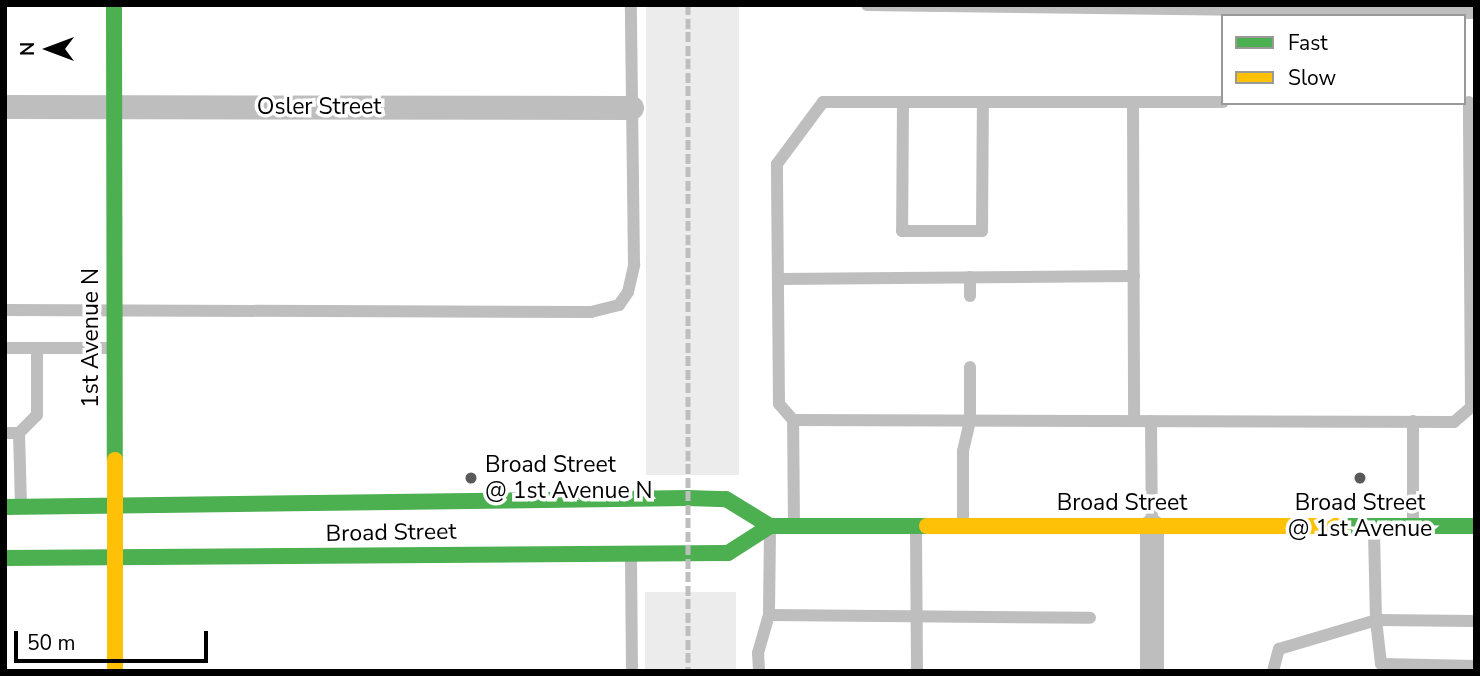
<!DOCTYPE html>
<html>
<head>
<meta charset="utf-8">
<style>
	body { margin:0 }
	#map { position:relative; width:1480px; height:676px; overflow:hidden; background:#fff; font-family:"Nunito Sans",sans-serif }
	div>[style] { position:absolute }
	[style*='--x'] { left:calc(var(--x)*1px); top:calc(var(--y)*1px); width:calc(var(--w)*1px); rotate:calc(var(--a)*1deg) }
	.green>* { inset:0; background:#ececec; transform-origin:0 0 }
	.lane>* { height:12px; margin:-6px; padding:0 6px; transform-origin:6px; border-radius:6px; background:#bebebe }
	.street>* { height:24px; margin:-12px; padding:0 12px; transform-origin:12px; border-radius:12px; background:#bebebe }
	.fast>* { height:16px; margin:-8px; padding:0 8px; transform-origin:8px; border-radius:8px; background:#4caf50 }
	.slow>* { height:16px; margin:-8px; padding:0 8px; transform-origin:8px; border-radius:8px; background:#ffc107 }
	.rail>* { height:5px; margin-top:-2.5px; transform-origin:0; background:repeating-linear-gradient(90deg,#bebebe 0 10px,transparent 0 13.5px) }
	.dots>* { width:19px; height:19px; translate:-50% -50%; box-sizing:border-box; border:4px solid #fff; border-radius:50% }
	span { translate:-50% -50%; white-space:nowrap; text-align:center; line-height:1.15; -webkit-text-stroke:7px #fff; paint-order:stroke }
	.street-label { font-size:23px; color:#000 }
	.poi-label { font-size:23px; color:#000 }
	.left { translate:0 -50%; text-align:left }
	.frame { position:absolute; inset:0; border:7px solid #000; pointer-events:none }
	.legend { position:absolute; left:1221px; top:14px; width:245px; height:91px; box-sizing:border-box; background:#fff; border:2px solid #999; margin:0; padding:9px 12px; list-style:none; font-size:21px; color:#000 }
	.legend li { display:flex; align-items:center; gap:14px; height:35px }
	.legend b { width:35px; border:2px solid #999 }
	.north { position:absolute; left:14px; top:14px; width:70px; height:70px; -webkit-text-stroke:5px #fff; paint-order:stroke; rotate:270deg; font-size:19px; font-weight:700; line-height:28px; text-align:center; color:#000 }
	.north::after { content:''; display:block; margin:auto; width:24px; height:32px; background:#000; clip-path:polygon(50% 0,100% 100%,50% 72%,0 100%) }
	.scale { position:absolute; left:14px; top:631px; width:194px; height:32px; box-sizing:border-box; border:4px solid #000; border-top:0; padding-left:9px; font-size:21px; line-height:24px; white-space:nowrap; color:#000; -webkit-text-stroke:5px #fff; paint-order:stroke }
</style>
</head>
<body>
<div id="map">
	<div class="green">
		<div style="left:646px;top:5px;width:93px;height:470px"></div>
		<div style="left:645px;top:592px;width:91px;height:79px"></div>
	</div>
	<div class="lane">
		<div style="--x:867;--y:5;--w:608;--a:0.75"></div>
		<div style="--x:903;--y:102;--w:129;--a:90.4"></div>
		<div style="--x:902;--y:231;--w:80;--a:0"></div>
		<div style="--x:982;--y:231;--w:129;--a:-89.6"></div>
		<div style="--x:1133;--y:102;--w:319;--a:89.8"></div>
		<div style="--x:970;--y:277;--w:19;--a:90"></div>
		<div style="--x:778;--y:279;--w:356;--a:-0.5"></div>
		<div style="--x:5;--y:310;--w:586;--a:0.2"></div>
		<div style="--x:591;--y:312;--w:29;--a:-14"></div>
		<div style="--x:619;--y:305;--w:16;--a:-55"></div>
		<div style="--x:628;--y:292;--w:28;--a:-77"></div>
		<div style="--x:634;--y:265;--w:260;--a:-90.7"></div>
		<div style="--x:5;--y:348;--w:108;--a:0"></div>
		<div style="--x:793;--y:420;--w:21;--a:-131"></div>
		<div style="--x:779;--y:404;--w:240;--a:-90.5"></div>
		<div style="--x:777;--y:164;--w:77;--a:-53.4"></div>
		<div style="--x:823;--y:102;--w:400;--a:0"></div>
		<div style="--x:1151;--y:421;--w:105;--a:89.5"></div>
		<div style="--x:1413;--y:421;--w:102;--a:90"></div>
		<div style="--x:5;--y:433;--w:14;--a:0"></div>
		<div style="--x:19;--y:433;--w:73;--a:88.4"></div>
		<div style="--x:19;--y:433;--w:25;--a:-45"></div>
		<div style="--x:37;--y:415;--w:67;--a:-90"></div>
		<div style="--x:963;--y:525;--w:74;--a:-90"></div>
		<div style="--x:963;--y:451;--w:31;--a:-77"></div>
		<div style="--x:970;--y:421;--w:54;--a:-90"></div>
		<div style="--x:794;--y:526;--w:106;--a:-90.5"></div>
		<div style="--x:793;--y:420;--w:661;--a:0.17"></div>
		<div style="--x:1454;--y:422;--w:23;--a:-41"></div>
		<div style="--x:1471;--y:407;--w:305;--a:-90.4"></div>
		<div style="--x:770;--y:530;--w:85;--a:90.7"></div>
		<div style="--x:769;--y:615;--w:321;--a:0.5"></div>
		<div style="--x:916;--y:530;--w:141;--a:89.6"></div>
		<div style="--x:631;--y:557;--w:114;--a:89.5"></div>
		<div style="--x:1475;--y:621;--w:99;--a:-179.4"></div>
		<div style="--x:1376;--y:620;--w:44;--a:83.5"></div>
		<div style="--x:1381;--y:664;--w:94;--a:1.2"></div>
		<div style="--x:759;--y:671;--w:18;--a:-93"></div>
		<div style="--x:758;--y:653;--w:40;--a:-74"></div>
		<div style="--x:1273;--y:671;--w:23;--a:-75"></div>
		<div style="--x:1279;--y:649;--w:101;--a:-16.6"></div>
		<div style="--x:1376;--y:620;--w:90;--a:-91.3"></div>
	</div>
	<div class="street">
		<div style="--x:5;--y:107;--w:627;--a:0.09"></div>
		<div style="--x:1152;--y:671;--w:145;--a:-90"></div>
	</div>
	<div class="fast">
		<div style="--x:114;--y:5;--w:455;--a:89.9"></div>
		<div style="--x:5;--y:507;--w:683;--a:-0.75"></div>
		<div style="--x:688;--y:498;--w:38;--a:2"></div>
		<div style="--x:726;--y:499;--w:52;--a:31.5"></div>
		<div style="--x:770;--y:526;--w:157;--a:0"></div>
		<div style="--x:1342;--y:526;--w:133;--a:0"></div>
		<div style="--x:5;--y:558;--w:723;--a:-0.4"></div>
		<div style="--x:728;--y:553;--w:50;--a:-32.7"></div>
	</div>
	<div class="slow">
		<div style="--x:115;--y:460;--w:211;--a:90"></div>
		<div style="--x:927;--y:526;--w:415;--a:0"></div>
	</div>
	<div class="rail">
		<div style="--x:688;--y:5;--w:666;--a:90"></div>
	</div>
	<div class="dots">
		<div style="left:471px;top:478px;background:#595959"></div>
		<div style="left:1360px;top:478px;background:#595959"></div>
	</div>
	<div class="street-label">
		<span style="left:319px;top:107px">Osler Street</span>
		<span style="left:91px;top:338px;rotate:-90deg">1st Avenue N</span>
		<span style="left:1122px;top:503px">Broad Street</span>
		<span style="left:391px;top:533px;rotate:-1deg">Broad Street</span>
	</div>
	<div class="poi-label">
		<span class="left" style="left:485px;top:478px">Broad Street<br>@ 1st Avenue N</span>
		<span style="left:1360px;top:516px">Broad Street<br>@ 1st Avenue</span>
	</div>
	<div class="frame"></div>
	<ul class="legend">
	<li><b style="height:9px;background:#4caf50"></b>Fast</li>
	<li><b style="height:9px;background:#ffc107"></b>Slow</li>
	</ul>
	<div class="north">N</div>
	<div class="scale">50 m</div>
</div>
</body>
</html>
